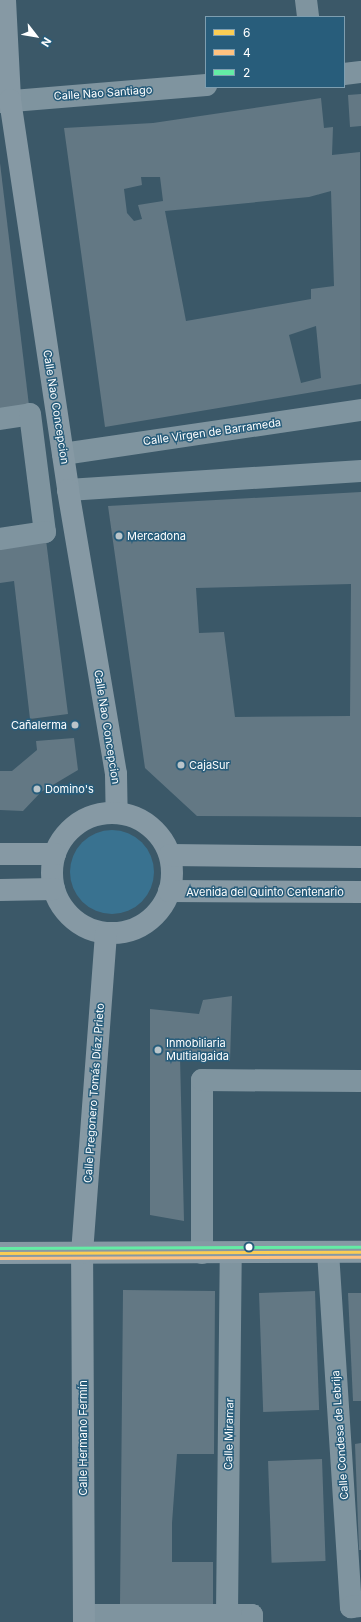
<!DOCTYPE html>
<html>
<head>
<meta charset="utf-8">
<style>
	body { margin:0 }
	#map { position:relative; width:361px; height:1622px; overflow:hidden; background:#3b5868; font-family:Inter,sans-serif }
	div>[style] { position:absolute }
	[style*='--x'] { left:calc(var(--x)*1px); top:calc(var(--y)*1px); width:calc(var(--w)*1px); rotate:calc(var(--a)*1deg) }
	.green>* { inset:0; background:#397290 }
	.round { border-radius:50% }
	.building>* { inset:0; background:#637884; transform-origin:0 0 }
	.street>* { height:22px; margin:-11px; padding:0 11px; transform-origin:11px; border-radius:11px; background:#7f949f }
	.secondary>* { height:22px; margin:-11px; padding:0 11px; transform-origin:11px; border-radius:11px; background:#8699a4 }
	.secondary>.ring { margin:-11px; padding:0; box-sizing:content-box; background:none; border:22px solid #8699a4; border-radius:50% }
	.bus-1>* { height:3px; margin:-1.5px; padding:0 1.5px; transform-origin:1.5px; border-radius:1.5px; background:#fbcd54 }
	.bus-2>* { height:3px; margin:-1.5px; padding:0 1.5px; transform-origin:1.5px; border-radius:1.5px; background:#ffc280 }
	.bus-3>* { height:3px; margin:-1.5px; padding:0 1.5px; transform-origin:1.5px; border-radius:1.5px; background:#64eca5 }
	.dots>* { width:11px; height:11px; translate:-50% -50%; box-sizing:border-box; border:2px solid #285d7b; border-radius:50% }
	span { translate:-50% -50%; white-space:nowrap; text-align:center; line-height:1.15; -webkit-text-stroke:3px #285d7b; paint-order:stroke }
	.street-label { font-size:11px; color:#fff }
	.poi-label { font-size:11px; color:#fff }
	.left { translate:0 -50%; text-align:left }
	.right { translate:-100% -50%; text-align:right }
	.legend { position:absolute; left:205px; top:16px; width:140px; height:72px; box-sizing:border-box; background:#285d7b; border:1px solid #7e9eb0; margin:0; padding:5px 7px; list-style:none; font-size:12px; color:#fff }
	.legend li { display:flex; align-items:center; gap:8px; height:20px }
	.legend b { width:20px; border:1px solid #7e9eb0 }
	.north { position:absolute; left:16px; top:16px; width:40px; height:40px; -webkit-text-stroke:3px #285d7b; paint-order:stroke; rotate:121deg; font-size:11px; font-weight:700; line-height:16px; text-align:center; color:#fff }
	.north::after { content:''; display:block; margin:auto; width:14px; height:18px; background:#fff; clip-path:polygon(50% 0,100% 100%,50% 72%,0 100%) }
</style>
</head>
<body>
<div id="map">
	<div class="green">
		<div class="round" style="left:70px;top:830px;width:84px;height:84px"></div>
	</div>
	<div class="building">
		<div style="clip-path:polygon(361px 94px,361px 126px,350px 127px,348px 95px)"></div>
		<div style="clip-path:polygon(evenodd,321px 98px,324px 128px,333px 127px,332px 155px,360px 152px,361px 384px,105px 427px,64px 128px,153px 123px,321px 98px,141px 177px,160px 177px,163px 201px,138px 205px,142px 219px,134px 221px,127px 213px,124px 189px,142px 185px,141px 177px,321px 98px,331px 191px,334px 286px,311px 289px,311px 299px,186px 321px,165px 211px,309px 197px,331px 191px,321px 98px,316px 326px,321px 378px,301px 383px,289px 335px,316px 326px)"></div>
		<div style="clip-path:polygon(0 163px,30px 414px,0 419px)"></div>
		<div style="clip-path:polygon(evenodd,361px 492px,361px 817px,197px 816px,145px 768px,108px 506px,361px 492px,351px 584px,350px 716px,235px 717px,224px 632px,199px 633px,196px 588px,351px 584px)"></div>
		<div style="clip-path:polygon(45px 532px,68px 714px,30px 719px,14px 581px,0 583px,0 539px)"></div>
		<div style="clip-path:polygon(74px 738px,78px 770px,41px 792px,23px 811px,0 810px,0 771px,12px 771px,37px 750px,36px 741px)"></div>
		<div style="clip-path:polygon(232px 996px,230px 1061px,180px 1057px,184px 1221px,150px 1215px,150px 1009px,199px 1014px,203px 1000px)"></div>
		<div style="clip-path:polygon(123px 1290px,215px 1291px,214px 1454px,177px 1454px,172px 1523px,172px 1562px,213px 1562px,213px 1607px,120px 1605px)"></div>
		<div style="left:315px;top:1291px;width:119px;height:56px;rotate:88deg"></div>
		<div style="clip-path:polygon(348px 1293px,361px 1293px,361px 1401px,353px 1401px)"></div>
		<div style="clip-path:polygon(361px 1443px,361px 1550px,359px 1550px,355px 1444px)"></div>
		<div style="left:322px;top:1459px;width:102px;height:54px;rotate:88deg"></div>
	</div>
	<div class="street">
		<div style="--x:306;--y:0;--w:17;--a:83"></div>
		<div style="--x:344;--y:74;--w:17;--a:-7"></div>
		<div style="--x:0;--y:102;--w:207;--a:-4.7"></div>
		<div style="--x:0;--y:419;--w:30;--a:-9"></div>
		<div style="--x:30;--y:414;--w:119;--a:82.8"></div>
		<div style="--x:45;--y:532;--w:46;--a:171.2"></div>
		<div style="--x:63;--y:454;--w:301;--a:-8.4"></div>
		<div style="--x:68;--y:490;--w:294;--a:-3.7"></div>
		<div style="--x:328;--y:1252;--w:356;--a:86.3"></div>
		<div style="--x:351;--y:1607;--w:10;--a:-6"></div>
		<div style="--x:202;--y:1253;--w:173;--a:-90"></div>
		<div style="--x:202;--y:1080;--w:159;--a:0.4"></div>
		<div style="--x:227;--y:1614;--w:361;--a:-89.4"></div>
		<div style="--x:84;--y:1615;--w:168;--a:0"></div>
		<div style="--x:252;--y:1615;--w:7;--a:90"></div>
	</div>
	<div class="secondary">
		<div style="--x:5;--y:0;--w:100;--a:87.1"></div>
		<div style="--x:10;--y:100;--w:394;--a:81.5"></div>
		<div style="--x:68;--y:490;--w:288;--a:80.4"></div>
		<div style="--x:116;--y:774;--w:39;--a:89"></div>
		<div class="ring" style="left:52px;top:813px;width:98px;height:98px"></div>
		<div style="--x:0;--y:854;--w:55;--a:0"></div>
		<div style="--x:170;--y:855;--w:191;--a:0.6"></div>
		<div style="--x:0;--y:890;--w:54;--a:-1.1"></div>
		<div style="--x:169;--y:891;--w:192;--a:0.3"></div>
		<div style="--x:0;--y:1253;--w:361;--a:-0.2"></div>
		<div style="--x:84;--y:1622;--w:369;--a:-90.3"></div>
		<div style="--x:82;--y:1253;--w:321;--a:-85.7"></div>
	</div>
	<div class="bus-1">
		<div style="--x:0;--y:1253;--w:361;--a:-0.2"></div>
	</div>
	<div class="bus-2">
		<div style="--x:0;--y:1258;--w:361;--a:-0.2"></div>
	</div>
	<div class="bus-3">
		<div style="--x:0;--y:1248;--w:361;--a:-0.2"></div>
	</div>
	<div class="dots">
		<div style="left:119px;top:536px;background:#bac5ca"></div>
		<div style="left:75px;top:725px;background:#bac5ca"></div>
		<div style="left:181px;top:765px;background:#bac5ca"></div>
		<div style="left:37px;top:789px;background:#bac5ca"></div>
		<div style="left:158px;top:1050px;background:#bac5ca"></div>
		<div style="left:249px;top:1247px;background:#fff"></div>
	</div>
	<div class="street-label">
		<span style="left:103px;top:93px;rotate:-4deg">Calle Nao Santiago</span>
		<span style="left:56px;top:407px;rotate:81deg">Calle Nao Concepcion</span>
		<span style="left:212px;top:432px;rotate:-8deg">Calle Virgen de Barrameda</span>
		<span style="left:107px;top:727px;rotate:81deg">Calle Nao Concepcion</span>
		<span style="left:265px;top:892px">Avenida del Quinto Centenario</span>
		<span style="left:94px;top:1093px;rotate:-86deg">Calle Pregonero Tomás Díaz Prieto</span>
		<span style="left:229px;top:1434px;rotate:-89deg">Calle Miramar</span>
		<span style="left:340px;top:1435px;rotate:-94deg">Calle Condesa de Lebrija</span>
		<span style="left:83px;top:1438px;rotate:-90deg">Calle Hermano Fermín</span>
	</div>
	<div class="poi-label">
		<span class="left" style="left:127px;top:536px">Mercadona</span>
		<span class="right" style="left:67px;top:725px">Cañalerma</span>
		<span class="left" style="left:189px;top:765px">CajaSur</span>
		<span class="left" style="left:45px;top:789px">Domino's</span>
		<span class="left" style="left:166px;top:1050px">Inmobiliaria<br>Multialgaida</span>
	</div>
	<ul class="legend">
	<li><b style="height:5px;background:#fbcd54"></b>6</li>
	<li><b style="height:5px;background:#ffc280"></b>4</li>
	<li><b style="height:5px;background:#64eca5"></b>2</li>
	</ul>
	<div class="north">N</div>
</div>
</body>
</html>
